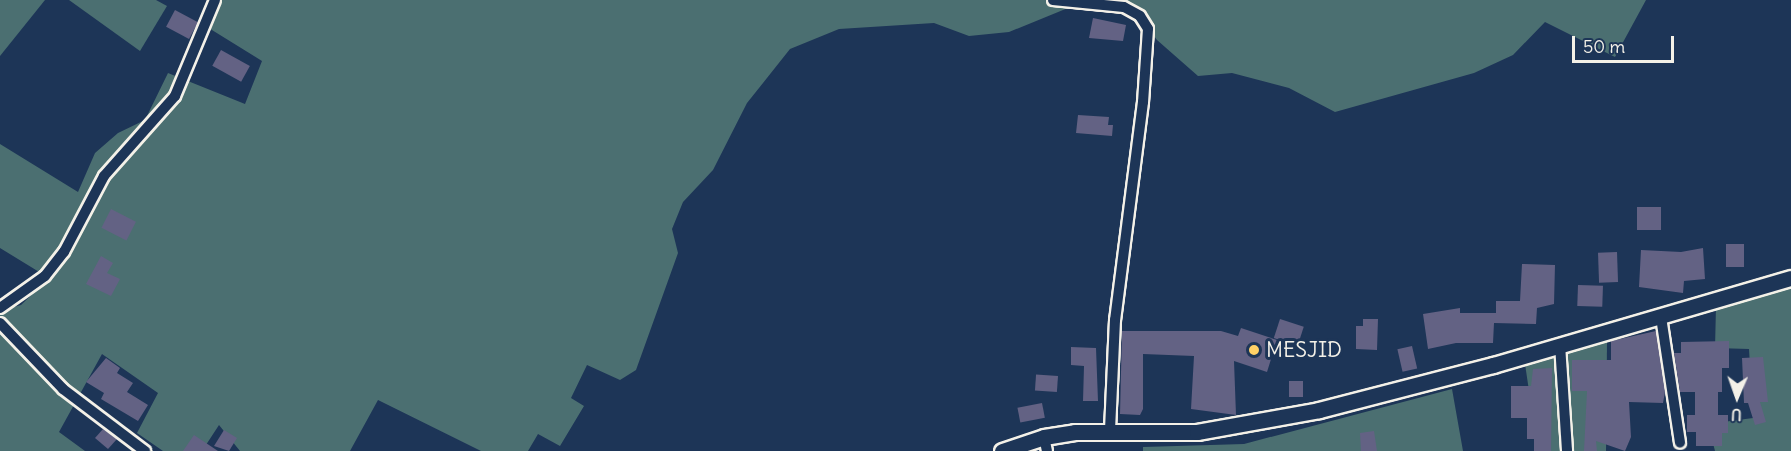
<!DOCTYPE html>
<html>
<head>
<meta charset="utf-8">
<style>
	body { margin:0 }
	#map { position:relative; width:1791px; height:451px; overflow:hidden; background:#1d3557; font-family:Delius,sans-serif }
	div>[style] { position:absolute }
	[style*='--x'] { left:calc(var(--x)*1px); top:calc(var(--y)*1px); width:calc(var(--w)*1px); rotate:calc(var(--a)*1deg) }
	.green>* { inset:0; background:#4b6f71 }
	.building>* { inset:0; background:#636284; transform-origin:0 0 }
	.roads { filter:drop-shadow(2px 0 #f4f1e8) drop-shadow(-2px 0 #f4f1e8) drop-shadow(0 2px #f4f1e8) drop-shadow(0 -2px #f4f1e8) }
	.street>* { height:10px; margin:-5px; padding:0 5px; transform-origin:5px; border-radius:5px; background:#1d3557 }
	.secondary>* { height:15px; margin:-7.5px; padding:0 7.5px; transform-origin:7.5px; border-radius:7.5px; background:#1d3557 }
	.dots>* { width:16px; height:16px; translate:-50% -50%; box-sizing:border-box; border:3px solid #1d3557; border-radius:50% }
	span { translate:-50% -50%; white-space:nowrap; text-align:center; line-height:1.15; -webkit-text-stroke:6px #1d3557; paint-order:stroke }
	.poi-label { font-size:21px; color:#f4f1e8 }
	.left { translate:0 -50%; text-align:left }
	.north { position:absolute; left:1707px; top:367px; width:60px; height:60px; -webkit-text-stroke:4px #1d3557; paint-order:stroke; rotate:182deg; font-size:16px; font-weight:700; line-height:24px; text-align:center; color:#f4f1e8 }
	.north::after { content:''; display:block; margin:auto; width:21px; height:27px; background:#f4f1e8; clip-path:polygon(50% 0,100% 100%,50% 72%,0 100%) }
	.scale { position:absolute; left:1572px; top:36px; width:102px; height:27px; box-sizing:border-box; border:3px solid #f4f1e8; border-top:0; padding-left:8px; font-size:18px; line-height:21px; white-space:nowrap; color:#f4f1e8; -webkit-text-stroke:4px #1d3557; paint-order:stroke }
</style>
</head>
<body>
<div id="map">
	<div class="green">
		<div style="clip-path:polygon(0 0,45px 0,0 56px)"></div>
		<div style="clip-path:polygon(69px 0,156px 0,167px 6px,140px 51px)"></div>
		<div style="clip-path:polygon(213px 0,1646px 0,1615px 57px,1545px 22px,1513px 55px,1474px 73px,1335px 112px,1289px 88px,1232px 73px,1198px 76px,1157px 40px,1137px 13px,1085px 1px,1009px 32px,969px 36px,934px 23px,839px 29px,790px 49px,747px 103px,713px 170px,683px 202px,672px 229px,678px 253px,636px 370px,620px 380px,587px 365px,571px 398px,584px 406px,560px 446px,538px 434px,528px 451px,481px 451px,378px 400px,350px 451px,240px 451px,219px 425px,202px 451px,163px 451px,137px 433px,158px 393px,102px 354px,59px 432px,85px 451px,0 451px,0 311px,21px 305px,49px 278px,0 248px,0 144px,78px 192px,95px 153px,118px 133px,145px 120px,168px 73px,245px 104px,262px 61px,199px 22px)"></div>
		<div style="clip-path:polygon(1791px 284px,1791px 451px,1715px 451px,1708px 424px,1753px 418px,1749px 349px,1715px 348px,1716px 306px)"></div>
		<div style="clip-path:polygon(1607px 342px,1606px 451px,1538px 451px,1525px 364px)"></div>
		<div style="clip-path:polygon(1452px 389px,1463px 451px,1143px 451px,1143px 447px,1244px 444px)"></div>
	</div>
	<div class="building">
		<div style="left:175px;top:10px;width:26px;height:19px;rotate:28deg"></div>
		<div style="clip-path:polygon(1093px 18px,1126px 25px,1123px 41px,1089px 38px)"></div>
		<div style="left:221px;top:50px;width:33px;height:18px;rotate:29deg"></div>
		<div style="clip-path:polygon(1078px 115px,1109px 117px,1108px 125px,1113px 125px,1112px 136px,1076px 133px)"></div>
		<div style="left:1637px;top:207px;width:24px;height:23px"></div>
		<div style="left:111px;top:209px;width:28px;height:21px;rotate:27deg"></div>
		<div style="left:1726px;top:244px;width:18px;height:23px"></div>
		<div style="clip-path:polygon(1703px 248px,1705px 279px,1684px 281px,1683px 293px,1639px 287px,1641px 250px,1681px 252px)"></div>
		<div style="left:1617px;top:252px;width:30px;height:19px;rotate:88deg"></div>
		<div style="clip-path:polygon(101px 256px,113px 263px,107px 273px,120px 279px,111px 296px,86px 284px)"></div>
		<div style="clip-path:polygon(1522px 264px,1555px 265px,1554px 304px,1537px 308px,1536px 324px,1494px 323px,1493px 343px,1456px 343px,1428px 349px,1423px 314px,1460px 308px,1460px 313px,1496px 313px,1496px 301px,1520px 301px)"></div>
		<div style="left:1578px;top:285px;width:25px;height:21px;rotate:2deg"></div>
		<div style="left:1280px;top:319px;width:25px;height:20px;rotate:18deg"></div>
		<div style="clip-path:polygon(1363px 319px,1378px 319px,1377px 350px,1356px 349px,1356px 326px,1363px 326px)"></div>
		<div style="clip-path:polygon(1241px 328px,1277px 340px,1267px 372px,1234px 361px,1236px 415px,1191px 409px,1194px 356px,1143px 354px,1143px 409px,1140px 415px,1120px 414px,1122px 331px,1221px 331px,1238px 336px)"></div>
		<div style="clip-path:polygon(1656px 331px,1665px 392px,1663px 403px,1629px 402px,1631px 437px,1625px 451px,1596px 441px,1597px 451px,1584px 451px,1587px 391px,1572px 391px,1572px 360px,1611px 360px,1611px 341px)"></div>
		<div style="clip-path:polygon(1729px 341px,1729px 368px,1722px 368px,1722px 392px,1718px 392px,1718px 415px,1728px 415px,1728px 433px,1722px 433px,1722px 446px,1696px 446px,1696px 432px,1687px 432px,1687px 415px,1695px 415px,1695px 392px,1680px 392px,1674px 353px,1681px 353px,1681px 342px)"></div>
		<div style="left:1412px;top:346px;width:23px;height:15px;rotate:77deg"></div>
		<div style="clip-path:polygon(1071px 347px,1096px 348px,1098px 401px,1083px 401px,1084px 366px,1071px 365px)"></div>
		<div style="clip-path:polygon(1763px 357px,1768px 402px,1760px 402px,1766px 422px,1755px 425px,1748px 403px,1744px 403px,1742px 358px)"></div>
		<div style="clip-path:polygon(106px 358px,120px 368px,117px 373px,133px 383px,127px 392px,148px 405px,138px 421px,101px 399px,104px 393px,86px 382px)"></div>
		<div style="clip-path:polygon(1552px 368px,1551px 451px,1534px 451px,1534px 439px,1527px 439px,1527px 418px,1511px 418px,1511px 386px,1531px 386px,1533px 369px)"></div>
		<div style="left:1058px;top:376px;width:16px;height:22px;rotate:94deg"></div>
		<div style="left:1289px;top:381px;width:14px;height:16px"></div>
		<div style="left:1042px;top:403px;width:15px;height:25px;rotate:79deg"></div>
		<div style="clip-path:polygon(103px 429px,117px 439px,108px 449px,95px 438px)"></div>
		<div style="clip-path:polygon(224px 430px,237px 438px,229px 451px,214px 446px)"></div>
		<div style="clip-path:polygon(1374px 431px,1377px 451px,1361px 451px,1360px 433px)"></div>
		<div style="clip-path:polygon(194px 435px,218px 451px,183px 451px)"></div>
	</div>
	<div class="roads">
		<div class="street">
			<div style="--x:1053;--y:0;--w:71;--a:5.6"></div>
			<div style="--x:1124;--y:7;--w:18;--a:29"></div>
			<div style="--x:1140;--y:16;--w:15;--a:58"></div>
			<div style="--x:1148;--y:29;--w:73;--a:93.9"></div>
			<div style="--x:1143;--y:102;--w:220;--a:97.3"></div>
			<div style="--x:1115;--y:320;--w:110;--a:92.6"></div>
			<div style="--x:0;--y:308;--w:55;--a:-35.4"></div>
			<div style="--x:45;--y:276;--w:31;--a:-52"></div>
			<div style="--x:64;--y:252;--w:86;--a:-62.2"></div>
			<div style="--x:104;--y:176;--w:107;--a:-48.4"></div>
			<div style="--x:175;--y:96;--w:104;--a:-67.4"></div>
			<div style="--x:1661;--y:317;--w:127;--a:81.4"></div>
			<div style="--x:0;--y:323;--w:91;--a:46.3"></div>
			<div style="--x:63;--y:389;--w:103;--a:37.1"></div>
			<div style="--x:1560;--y:345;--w:106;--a:86.2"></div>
			<div style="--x:1044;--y:437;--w:14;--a:78"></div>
		</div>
		<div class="secondary">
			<div style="--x:1002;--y:451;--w:44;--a:-18.4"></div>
			<div style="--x:1044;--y:437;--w:31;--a:-9"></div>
			<div style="--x:1075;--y:432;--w:122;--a:0"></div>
			<div style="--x:1197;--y:432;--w:124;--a:-10.2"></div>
			<div style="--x:1319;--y:410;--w:180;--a:-14.5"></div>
			<div style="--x:1493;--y:365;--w:310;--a:-16.3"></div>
		</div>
	</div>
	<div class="dots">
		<div style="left:1254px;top:350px;background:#ffd166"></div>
	</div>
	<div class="poi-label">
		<span class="left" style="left:1266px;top:350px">MESJID</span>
	</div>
	<div class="north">U</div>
	<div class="scale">50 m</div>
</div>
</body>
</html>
